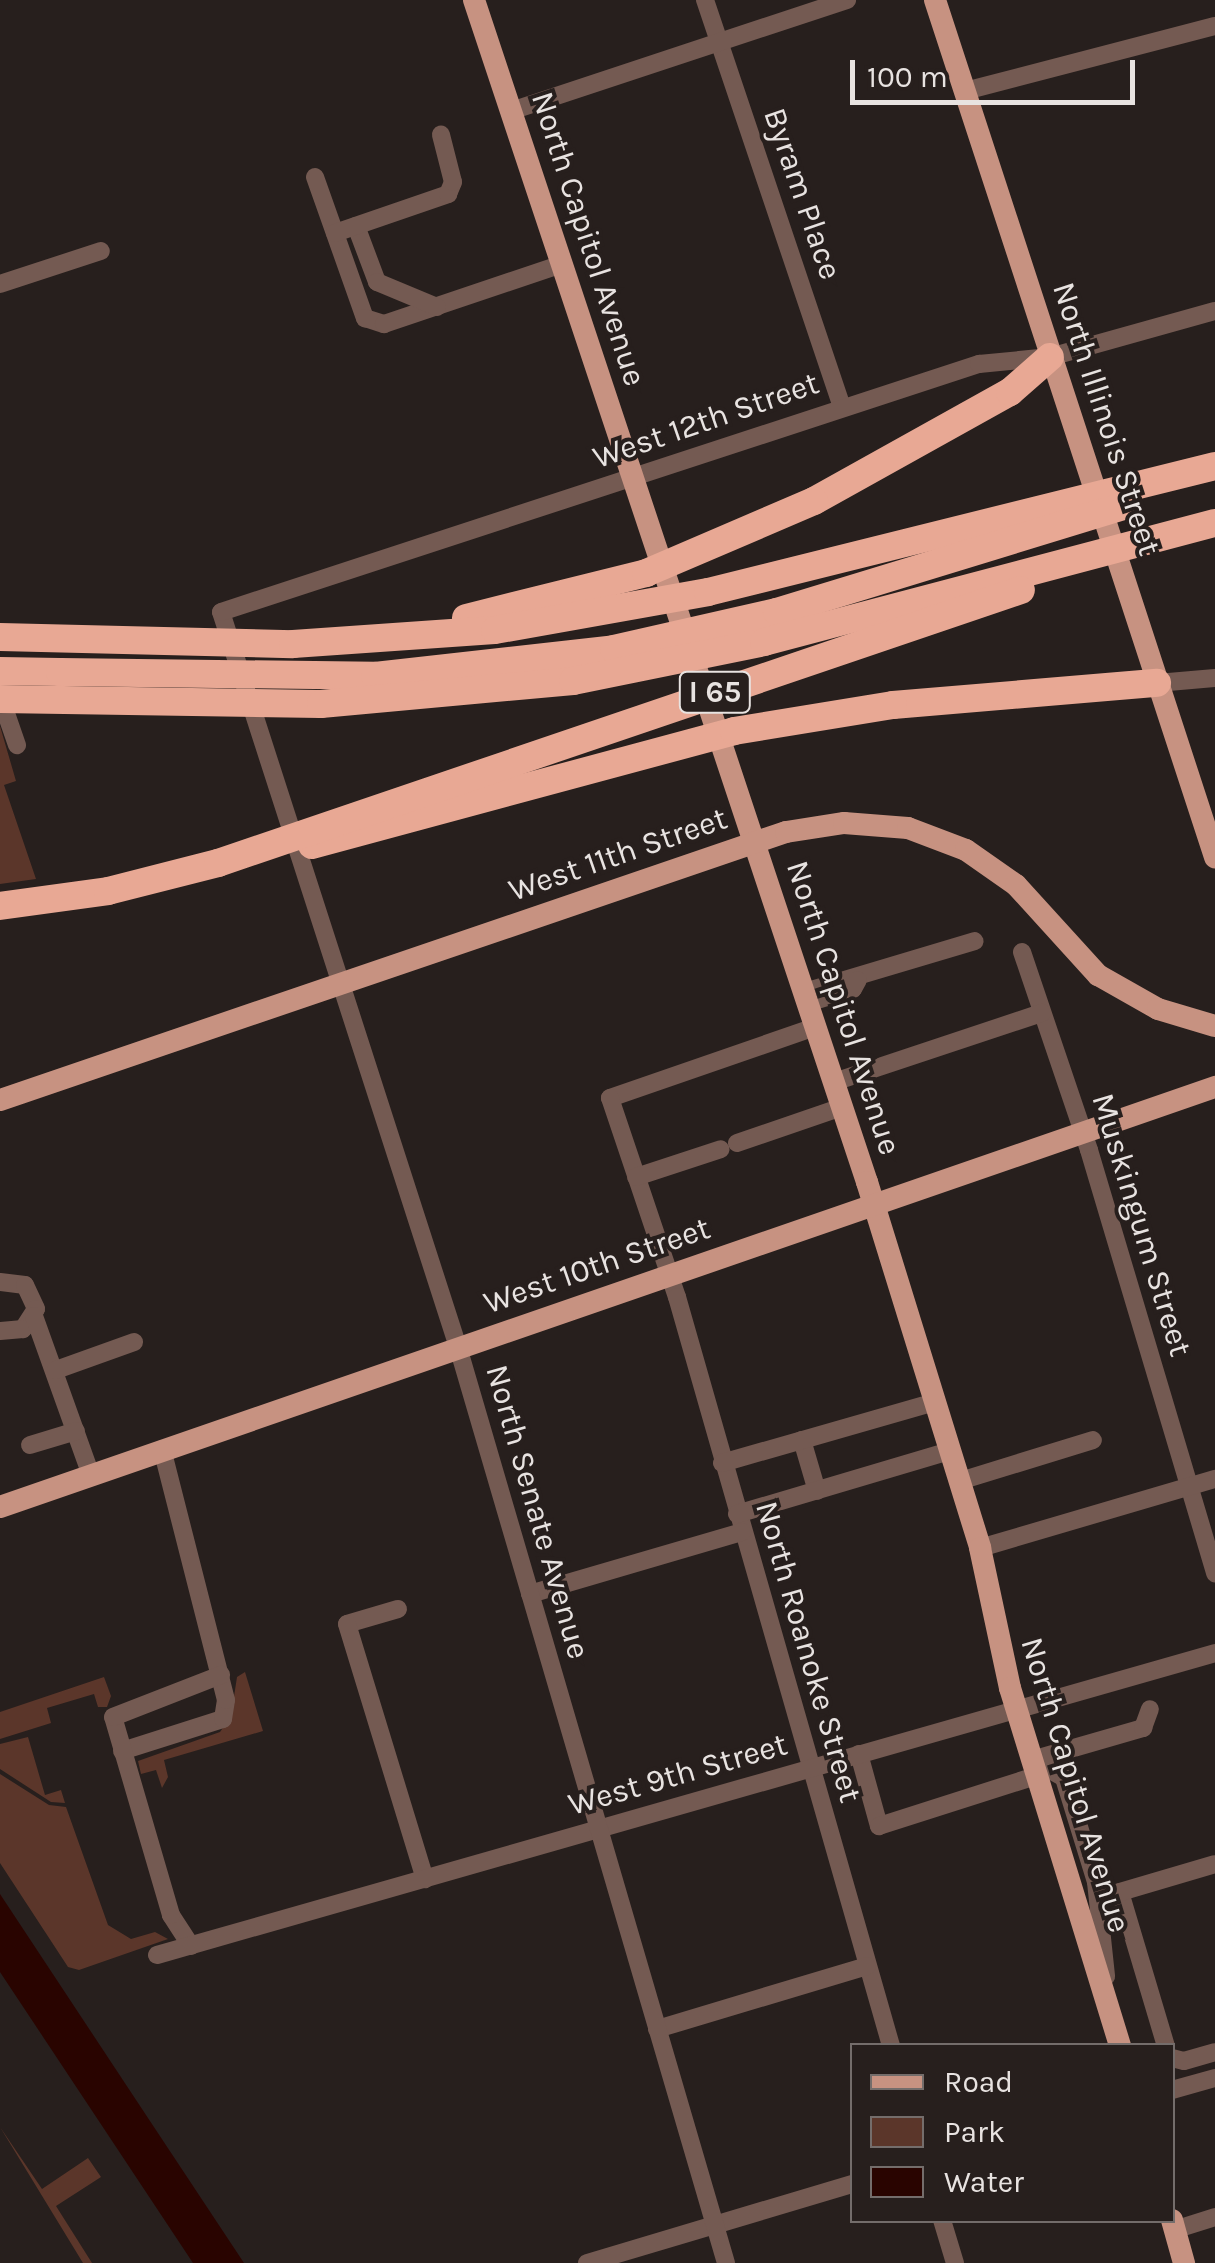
<!DOCTYPE html>
<html>
<head>
<meta charset="utf-8">
<style>
	body { margin:0 }
	#map { position:relative; width:1215px; height:2263px; overflow:hidden; background:#271f1d; font-family:Karla,sans-serif }
	div>[style] { position:absolute }
	[style*='--x'] { left:calc(var(--x)*1px); top:calc(var(--y)*1px); width:calc(var(--w)*1px); rotate:calc(var(--a)*1deg) }
	.green>* { inset:0; background:#5b362a }
	.water>* { inset:0; background:#290400 }
	.minor>* { height:18px; margin:-9px; padding:0 9px; transform-origin:9px; border-radius:9px; background:#745a52 }
	.major>* { height:22px; margin:-11px; padding:0 11px; transform-origin:11px; border-radius:11px; background:#c79281 }
	.highway>* { height:28px; margin:-14px; padding:0 14px; transform-origin:14px; border-radius:14px; background:#e8a894 }
	.highway-bridge>* { height:28px; margin:-14px; padding:0 14px; transform-origin:14px; border-radius:14px; background:#e8a894 }
	span { translate:-50% -50%; white-space:nowrap; text-align:center; line-height:1.15; -webkit-text-stroke:8px #271f1d; paint-order:stroke }
	.shield-label span { padding:2px 8px; background:#271f1d; border:2px solid; border-radius:8px; -webkit-text-stroke-width:0 }
	.shield-label { font-size:30px; color:#e8e3e1; font-weight:700 }
	.street-label { font-size:32px; color:#e8e3e1 }
	.legend { position:absolute; left:850px; top:2043px; width:325px; height:180px; box-sizing:border-box; background:#271f1d; border:2px solid #746d6b; margin:0; padding:12px 18px; list-style:none; font-size:30px; color:#e8e3e1 }
	.legend li { display:flex; align-items:center; gap:20px; height:50px }
	.legend b { width:50px; border:2px solid #746d6b }
	.scale { position:absolute; left:850px; top:60px; width:285px; height:45px; box-sizing:border-box; border:5px solid #e8e3e1; border-top:0; padding-left:12px; font-size:30px; line-height:35px; white-space:nowrap; color:#e8e3e1; -webkit-text-stroke:8px #271f1d; paint-order:stroke }
</style>
</head>
<body>
<div id="map">
	<div class="green">
		<div style="clip-path:polygon(0 726px,16px 781px,4px 785px,36px 879px,0 884px)"></div>
		<div style="clip-path:polygon(245px 1672px,263px 1731px,164px 1760px,168px 1777px,162px 1788px,156px 1770px,141px 1774px,138px 1761px,220px 1732px,231px 1716px,237px 1677px)"></div>
		<div style="clip-path:polygon(104px 1677px,111px 1696px,107px 1707px,98px 1707px,94px 1694px,47px 1708px,51px 1723px,0 1739px,0 1712px)"></div>
		<div style="clip-path:polygon(28px 1737px,45px 1795px,61px 1790px,65px 1803px,51px 1802px,0 1769px,0 1744px)"></div>
		<div style="clip-path:polygon(0 1774px,49px 1805px,66px 1807px,108px 1925px,131px 1939px,155px 1932px,168px 1939px,79px 1970px,68px 1967px,0 1863px)"></div>
		<div style="clip-path:polygon(0 2127px,42px 2189px,88px 2158px,101px 2177px,56px 2206px,92px 2263px,83px 2263px)"></div>
	</div>
	<div class="water">
		<div style="clip-path:polygon(0 1894px,146px 2115px,244px 2263px,193px 2263px,0 1972px)"></div>
	</div>
	<div class="minor">
		<div style="--x:705;--y:0;--w:429;--a:71.4"></div>
		<div style="--x:965;--y:91;--w:258;--a:-14.6"></div>
		<div style="--x:511;--y:111;--w:354;--a:-18.3"></div>
		<div style="--x:315;--y:177;--w:150;--a:70.5"></div>
		<div style="--x:365;--y:318;--w:20;--a:18"></div>
		<div style="--x:384;--y:324;--w:188;--a:-18.6"></div>
		<div style="--x:356;--y:226;--w:60;--a:69.4"></div>
		<div style="--x:377;--y:282;--w:65;--a:22.6"></div>
		<div style="--x:335;--y:233;--w:120;--a:-19"></div>
		<div style="--x:448;--y:194;--w:13;--a:-67"></div>
		<div style="--x:453;--y:182;--w:49;--a:-104.3"></div>
		<div style="--x:0;--y:284;--w:106;--a:-18.1"></div>
		<div style="--x:1157;--y:683;--w:58;--a:-4.9"></div>
		<div style="--x:0;--y:696;--w:52;--a:70.9"></div>
		<div style="--x:1022;--y:952;--w:209;--a:71.3"></div>
		<div style="--x:1089;--y:1150;--w:442;--a:73.4"></div>
		<div style="--x:804;--y:992;--w:178;--a:-16.6"></div>
		<div style="--x:808;--y:1003;--w:47;--a:-17.3"></div>
		<div style="--x:853;--y:989;--w:10;--a:-61"></div>
		<div style="--x:815;--y:1027;--w:217;--a:160.9"></div>
		<div style="--x:610;--y:1098;--w:210;--a:71.4"></div>
		<div style="--x:677;--y:1297;--w:779;--a:74.05"></div>
		<div style="--x:834;--y:1082;--w:219;--a:-18.4"></div>
		<div style="--x:737;--y:1143;--w:111;--a:-18.9"></div>
		<div style="--x:636;--y:1177;--w:89;--a:-18.2"></div>
		<div style="--x:0;--y:1282;--w:25;--a:7"></div>
		<div style="--x:25;--y:1285;--w:26;--a:65"></div>
		<div style="--x:36;--y:1309;--w:24;--a:123"></div>
		<div style="--x:23;--y:1329;--w:23;--a:175"></div>
		<div style="--x:34;--y:1316;--w:169;--a:70.3"></div>
		<div style="--x:56;--y:1370;--w:83;--a:-19.7"></div>
		<div style="--x:802;--y:1440;--w:53;--a:73.6"></div>
		<div style="--x:30;--y:1445;--w:48;--a:-16.9"></div>
		<div style="--x:722;--y:1463;--w:222;--a:-16"></div>
		<div style="--x:960;--y:1481;--w:139;--a:-17.1"></div>
		<div style="--x:737;--y:1514;--w:222;--a:-16.5"></div>
		<div style="--x:980;--y:1548;--w:245;--a:-16.4"></div>
		<div style="--x:530;--y:1594;--w:221;--a:-16.3"></div>
		<div style="--x:398;--y:1609;--w:53;--a:163.6"></div>
		<div style="--x:347;--y:1624;--w:267;--a:73"></div>
		<div style="--x:122;--y:1751;--w:106;--a:-17.6"></div>
		<div style="--x:223;--y:1719;--w:19;--a:-81"></div>
		<div style="--x:226;--y:1700;--w:259;--a:-104.3"></div>
		<div style="--x:859;--y:1754;--w:75;--a:74.5"></div>
		<div style="--x:879;--y:1826;--w:165;--a:-17.7"></div>
		<div style="--x:1032;--y:1760;--w:37;--a:29"></div>
		<div style="--x:1064;--y:1778;--w:109;--a:72.9"></div>
		<div style="--x:1096;--y:1882;--w:95;--a:83.9"></div>
		<div style="--x:1032;--y:1760;--w:116;--a:-16.1"></div>
		<div style="--x:1143;--y:1728;--w:20;--a:-70"></div>
		<div style="--x:1120;--y:1892;--w:161;--a:73.4"></div>
		<div style="--x:1110;--y:1895;--w:109;--a:-16.4"></div>
		<div style="--x:191;--y:1946;--w:37;--a:-123"></div>
		<div style="--x:171;--y:1915;--w:206;--a:-106.3"></div>
		<div style="--x:113;--y:1717;--w:116;--a:-21.3"></div>
		<div style="--x:157;--y:1955;--w:1100;--a:-15.93"></div>
		<div style="--x:657;--y:2029;--w:219;--a:-16.7"></div>
		<div style="--x:1172;--y:2058;--w:12;--a:14"></div>
		<div style="--x:1184;--y:2061;--w:32;--a:-16"></div>
		<div style="--x:1172;--y:2090;--w:45;--a:-15.6"></div>
		<div style="--x:942;--y:2220;--w:45;--a:73.2"></div>
		<div style="--x:1174;--y:2230;--w:43;--a:-17.6"></div>
		<div style="--x:587;--y:2263;--w:277;--a:-16.6"></div>
		<div style="--x:726;--y:2263;--w:954;--a:-106.31"></div>
		<div style="--x:458;--y:1347;--w:772;--a:-107.87"></div>
		<div style="--x:221;--y:612;--w:798;--a:-18.12"></div>
		<div style="--x:979;--y:364;--w:71;--a:-5.6"></div>
		<div style="--x:1050;--y:357;--w:171;--a:-15.6"></div>
	</div>
	<div class="major">
		<div style="--x:474;--y:0;--w:1246;--a:71.61"></div>
		<div style="--x:867;--y:1182;--w:383;--a:72.8"></div>
		<div style="--x:980;--y:1548;--w:143;--a:77.9"></div>
		<div style="--x:1010;--y:1688;--w:375;--a:72.9"></div>
		<div style="--x:935;--y:0;--w:902;--a:71.91"></div>
		<div style="--x:0;--y:1100;--w:830;--a:-18.83"></div>
		<div style="--x:786;--y:832;--w:59;--a:-8.8"></div>
		<div style="--x:844;--y:823;--w:64;--a:4.5"></div>
		<div style="--x:908;--y:828;--w:62;--a:20.8"></div>
		<div style="--x:966;--y:850;--w:61;--a:35"></div>
		<div style="--x:1016;--y:885;--w:122;--a:47.7"></div>
		<div style="--x:1098;--y:975;--w:69;--a:29.5"></div>
		<div style="--x:1158;--y:1009;--w:59;--a:16.6"></div>
		<div style="--x:0;--y:1507;--w:1286;--a:-19.07"></div>
		<div style="--x:1172;--y:2220;--w:45;--a:74.4"></div>
	</div>
	<div class="highway">
		<div style="--x:814;--y:501;--w:224;--a:-29.1"></div>
		<div style="--x:1010;--y:392;--w:53;--a:-41.2"></div>
		<div style="--x:0;--y:671;--w:60;--a:1"></div>
		<div style="--x:893;--y:705;--w:265;--a:-4.8"></div>
		<div style="--x:0;--y:906;--w:109;--a:-7.9"></div>
		<div style="--x:108;--y:891;--w:114;--a:-14.3"></div>
	</div>
	<div class="highway-bridge">
		<div style="--x:466;--y:618;--w:186;--a:-14"></div>
		<div style="--x:646;--y:573;--w:183;--a:-23.2"></div>
		<div style="--x:0;--y:637;--w:293;--a:1.4"></div>
		<div style="--x:293;--y:644;--w:202;--a:-4"></div>
		<div style="--x:495;--y:630;--w:216;--a:-10.1"></div>
		<div style="--x:708;--y:592;--w:522;--a:-13.96"></div>
		<div style="--x:60;--y:672;--w:315;--a:0.7"></div>
		<div style="--x:375;--y:676;--w:241;--a:-6.4"></div>
		<div style="--x:614;--y:649;--w:167;--a:-12.8"></div>
		<div style="--x:777;--y:612;--w:367;--a:-17"></div>
		<div style="--x:0;--y:699;--w:321;--a:0.9"></div>
		<div style="--x:321;--y:704;--w:253;--a:-5.2"></div>
		<div style="--x:573;--y:681;--w:195;--a:-11.5"></div>
		<div style="--x:764;--y:642;--w:466;--a:-14.8"></div>
		<div style="--x:312;--y:845;--w:437;--a:-15.1"></div>
		<div style="--x:734;--y:731;--w:161;--a:-9.3"></div>
		<div style="--x:218;--y:863;--w:848;--a:-18.78"></div>
	</div>
	<div class="shield-label">
		<span style="left:715px;top:692px">I 65</span>
	</div>
	<div class="street-label">
		<span style="left:802px;top:194px;rotate:71deg">Byram Place</span>
		<span style="left:588px;top:239px;rotate:72deg">North Capitol Avenue</span>
		<span style="left:1106px;top:419px;rotate:72deg">North Illinois Street</span>
		<span style="left:706px;top:421px;rotate:-19deg">West 12th Street</span>
		<span style="left:618px;top:855px;rotate:-19deg">West 11th Street</span>
		<span style="left:843px;top:1008px;rotate:72deg">North Capitol Avenue</span>
		<span style="left:1141px;top:1225px;rotate:73deg">Muskingum Street</span>
		<span style="left:597px;top:1266px;rotate:-19deg">West 10th Street</span>
		<span style="left:537px;top:1512px;rotate:74deg">North Senate Avenue</span>
		<span style="left:808px;top:1652px;rotate:74deg">North Roanoke Street</span>
		<span style="left:678px;top:1775px;rotate:-16deg">West 9th Street</span>
		<span style="left:1075px;top:1785px;rotate:73deg">North Capitol Avenue</span>
	</div>
	<ul class="legend">
	<li><b style="height:12px;background:#c79281"></b>Road</li>
	<li><b style="height:28px;background:#5b362a"></b>Park</li>
	<li><b style="height:28px;background:#290400"></b>Water</li>
	</ul>
	<div class="scale">100 m</div>
</div>
</body>
</html>
